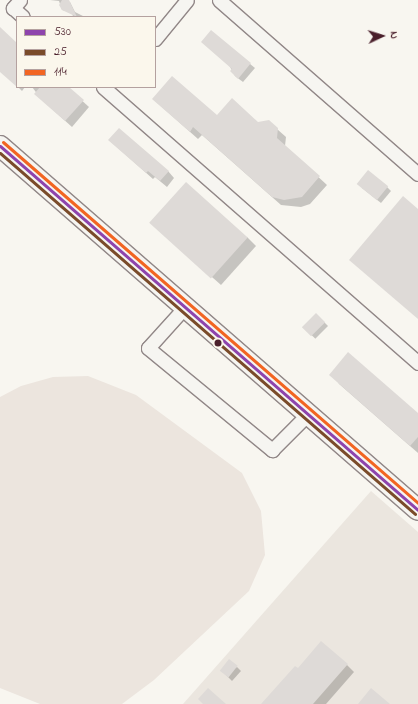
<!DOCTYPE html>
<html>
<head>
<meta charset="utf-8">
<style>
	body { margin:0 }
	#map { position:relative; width:418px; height:704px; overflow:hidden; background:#f8f6f0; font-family:"Indie Flower",sans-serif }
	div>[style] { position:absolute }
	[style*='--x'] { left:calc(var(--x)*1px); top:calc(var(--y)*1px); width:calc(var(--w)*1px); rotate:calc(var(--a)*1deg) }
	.built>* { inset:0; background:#ebe6df }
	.green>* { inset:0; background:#ece5de }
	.shadow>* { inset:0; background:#0003; transform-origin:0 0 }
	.building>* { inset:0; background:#dedad7; transform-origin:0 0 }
	.roads { filter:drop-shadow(1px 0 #918787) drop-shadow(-1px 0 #918787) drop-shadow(0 1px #918787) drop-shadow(0 -1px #918787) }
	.minor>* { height:13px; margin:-6.5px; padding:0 6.5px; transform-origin:6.5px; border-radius:6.5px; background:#f6f5f1 }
	.highway>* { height:20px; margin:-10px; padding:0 10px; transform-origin:10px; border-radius:10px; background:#f6f5f1 }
	.bus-1>* { height:3px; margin:-1.5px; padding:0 1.5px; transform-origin:1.5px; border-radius:1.5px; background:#8e44ad }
	.bus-2>* { height:3px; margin:-1.5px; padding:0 1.5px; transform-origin:1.5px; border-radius:1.5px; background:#7a4b2a }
	.bus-3>* { height:3px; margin:-1.5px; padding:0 1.5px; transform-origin:1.5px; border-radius:1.5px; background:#f26522 }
	.dots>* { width:11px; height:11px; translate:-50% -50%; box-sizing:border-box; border:2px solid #fbf7ec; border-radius:50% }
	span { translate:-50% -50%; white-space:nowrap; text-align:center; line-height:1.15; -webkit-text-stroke:3px #fbf7ec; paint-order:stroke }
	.legend { position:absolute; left:16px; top:16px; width:140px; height:72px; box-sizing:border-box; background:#fbf7ec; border:1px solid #b4a19f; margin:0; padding:5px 7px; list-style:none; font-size:12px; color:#4a1f2b }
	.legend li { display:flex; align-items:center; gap:8px; height:20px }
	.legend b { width:20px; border:1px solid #b4a19f }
	.north { position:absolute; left:362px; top:16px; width:40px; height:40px; -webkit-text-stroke:3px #fbf7ec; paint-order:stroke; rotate:86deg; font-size:11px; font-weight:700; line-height:16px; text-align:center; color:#4a1f2b }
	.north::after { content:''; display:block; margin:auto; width:14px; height:18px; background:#4a1f2b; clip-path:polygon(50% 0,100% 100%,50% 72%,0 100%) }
</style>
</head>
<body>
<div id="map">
	<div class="built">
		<div style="clip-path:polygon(371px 491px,418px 532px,418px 704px,183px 704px)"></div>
	</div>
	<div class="green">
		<div style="clip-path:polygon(88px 376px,136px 395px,242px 473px,261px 511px,265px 555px,249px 591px,154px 680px,122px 704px,40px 704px,0 688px,0 397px,21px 386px,53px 377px)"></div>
	</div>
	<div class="shadow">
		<div style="clip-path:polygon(50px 0,62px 0,70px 2px,75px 12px,85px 17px,73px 17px,72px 12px,62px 10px,59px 1px)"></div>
		<div style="clip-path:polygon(211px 32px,255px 68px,243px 82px,235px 76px)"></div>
		<div style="clip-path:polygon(18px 87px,25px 87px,22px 91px)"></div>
		<div style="clip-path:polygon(32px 87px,67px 87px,89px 107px,72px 127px,42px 100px)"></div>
		<div style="clip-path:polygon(153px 99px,217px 117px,258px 123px,277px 129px,286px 137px,285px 146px,327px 185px,310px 204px,301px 207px,281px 205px,202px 135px,198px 139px)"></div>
		<div style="clip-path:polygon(109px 140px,168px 171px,174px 178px,167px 187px,155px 177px,153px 179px)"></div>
		<div style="clip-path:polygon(387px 187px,391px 191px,381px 203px,362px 188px)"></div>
		<div style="clip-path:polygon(160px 231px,247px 237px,256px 246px,221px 285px)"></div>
		<div style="left:316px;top:314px;width:17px;height:18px;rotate:45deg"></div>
		<div style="clip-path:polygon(338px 383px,418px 415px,418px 453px)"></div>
		<div style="clip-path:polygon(347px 665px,354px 672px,326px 704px,263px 704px,298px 670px)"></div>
		<div style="clip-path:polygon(237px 667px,241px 671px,232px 681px,225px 674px)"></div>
	</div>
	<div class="building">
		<div style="clip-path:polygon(62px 0,69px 0,77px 17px,62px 10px,59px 5px)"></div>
		<div style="clip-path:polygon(0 27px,17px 43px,17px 87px,0 72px)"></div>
		<div style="clip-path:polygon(211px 30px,251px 63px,238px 79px,230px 71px,232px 69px,201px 42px)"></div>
		<div style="clip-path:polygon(172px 76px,217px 115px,232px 98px,258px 122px,269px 120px,278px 128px,277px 138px,320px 176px,302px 197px,284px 200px,272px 197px,193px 127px,190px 132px,152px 99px)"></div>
		<div style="clip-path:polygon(40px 87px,69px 87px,84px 100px,65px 121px,34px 94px)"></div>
		<div style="clip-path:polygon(119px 128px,169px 171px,160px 181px,148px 171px,146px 173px,108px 140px)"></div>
		<div style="left:368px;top:170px;width:26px;height:18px;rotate:39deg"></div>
		<div style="left:186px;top:182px;width:83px;height:55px;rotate:42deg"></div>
		<div style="clip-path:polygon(403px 196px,418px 209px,418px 319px,349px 260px)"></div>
		<div style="left:316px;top:313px;width:13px;height:20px;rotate:45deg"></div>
		<div style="clip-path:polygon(348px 352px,418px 413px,418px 437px,410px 446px,329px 375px)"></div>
		<div style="clip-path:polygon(321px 641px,348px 664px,313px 704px,261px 704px,295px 666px,298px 668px)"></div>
		<div style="left:229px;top:659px;width:11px;height:15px;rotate:38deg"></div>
		<div style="clip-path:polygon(208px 688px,226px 704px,203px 704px,198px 699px)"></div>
		<div style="clip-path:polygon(371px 688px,390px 704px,358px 704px)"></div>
	</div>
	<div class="roads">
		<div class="minor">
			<div style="--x:20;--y:0;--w:11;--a:131"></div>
			<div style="--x:13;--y:8;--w:13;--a:42"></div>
			<div style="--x:219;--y:0;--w:264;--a:41.2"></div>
			<div style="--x:155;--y:39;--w:50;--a:-50.6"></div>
			<div style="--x:103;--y:87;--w:419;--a:41.2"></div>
			<div style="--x:185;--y:307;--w:55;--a:132.1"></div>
			<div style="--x:148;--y:348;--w:161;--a:39.4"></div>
			<div style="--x:272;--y:450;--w:51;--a:-45"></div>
		</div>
		<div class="highway">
			<div style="--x:0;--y:146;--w:554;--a:41.05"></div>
		</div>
	</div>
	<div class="bus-1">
		<div style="--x:0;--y:146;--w:554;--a:41.05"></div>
	</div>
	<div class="bus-2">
		<div style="--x:0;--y:153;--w:550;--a:41.02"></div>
	</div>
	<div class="bus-3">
		<div style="--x:3;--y:142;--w:550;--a:41.02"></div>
	</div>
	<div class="dots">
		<div style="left:218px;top:343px;background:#4a1f2b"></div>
	</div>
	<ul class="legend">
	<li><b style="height:5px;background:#8e44ad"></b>530</li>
	<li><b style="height:5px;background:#7a4b2a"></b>25</li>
	<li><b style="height:5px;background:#f26522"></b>114</li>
	</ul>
	<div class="north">N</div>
</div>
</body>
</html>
